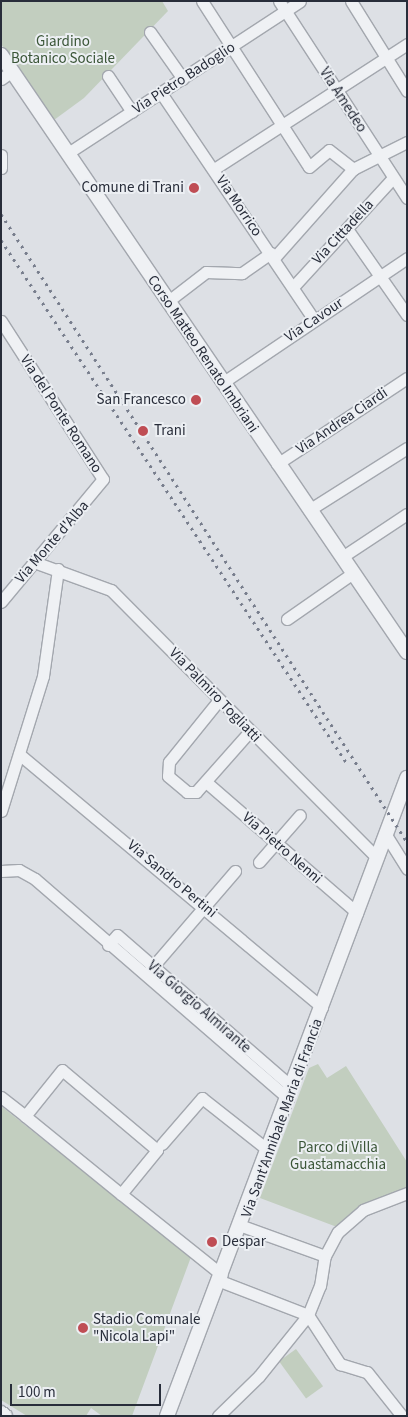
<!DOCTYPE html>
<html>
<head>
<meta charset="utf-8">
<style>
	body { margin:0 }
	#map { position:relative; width:408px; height:1417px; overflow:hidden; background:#dde0e5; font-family:"Source Sans 3",sans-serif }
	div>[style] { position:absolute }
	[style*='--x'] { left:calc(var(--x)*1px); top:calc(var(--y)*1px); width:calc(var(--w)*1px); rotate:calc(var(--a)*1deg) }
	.green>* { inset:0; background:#c2cebf; transform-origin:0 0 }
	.roads { filter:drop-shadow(1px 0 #a3a7ae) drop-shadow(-1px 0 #a3a7ae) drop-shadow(0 1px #a3a7ae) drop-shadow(0 -1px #a3a7ae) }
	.minor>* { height:11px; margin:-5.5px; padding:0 5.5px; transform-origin:5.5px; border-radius:5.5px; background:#eff1f4 }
	.tertiary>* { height:14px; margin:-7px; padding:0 7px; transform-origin:7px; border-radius:7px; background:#eff1f4 }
	.rail>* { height:3px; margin-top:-1.5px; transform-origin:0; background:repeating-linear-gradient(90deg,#787e8d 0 2.5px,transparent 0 7.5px) }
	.dots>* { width:14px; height:14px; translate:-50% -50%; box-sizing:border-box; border:2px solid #eceff3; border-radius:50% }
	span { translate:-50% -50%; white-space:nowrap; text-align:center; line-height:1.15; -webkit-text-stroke:4px #eceff3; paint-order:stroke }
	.park-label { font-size:15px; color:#3a5537 }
	.street-label { font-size:15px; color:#282d3a }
	.poi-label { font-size:15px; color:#282d3a }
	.right { translate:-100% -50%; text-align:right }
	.left { translate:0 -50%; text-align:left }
	.frame { position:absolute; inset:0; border:2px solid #282d3a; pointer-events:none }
	.scale { position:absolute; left:10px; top:1384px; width:151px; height:22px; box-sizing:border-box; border:2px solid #282d3a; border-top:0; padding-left:6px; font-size:15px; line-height:18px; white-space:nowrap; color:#282d3a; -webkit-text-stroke:4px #eceff3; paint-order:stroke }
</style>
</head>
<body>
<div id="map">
	<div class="green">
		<div style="clip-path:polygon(1px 1px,162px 1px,168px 11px,84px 98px,54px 120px,1px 44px)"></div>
		<div style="clip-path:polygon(318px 1064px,327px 1078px,346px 1066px,407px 1162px,407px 1189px,337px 1227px,260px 1198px,309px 1068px)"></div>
		<div style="clip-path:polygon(1px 1106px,191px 1257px,132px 1416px,102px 1416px,91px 1408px,86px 1416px,27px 1416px,1px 1400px)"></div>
		<div style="left:296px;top:1349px;width:46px;height:21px;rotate:54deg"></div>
	</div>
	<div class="roads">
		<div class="minor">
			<div style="--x:202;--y:1;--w:197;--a:57.2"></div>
			<div style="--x:309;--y:167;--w:26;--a:-40"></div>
			<div style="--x:329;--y:150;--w:31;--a:38"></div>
			<div style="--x:279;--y:1;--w:235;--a:57"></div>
			<div style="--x:351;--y:1;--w:106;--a:58.1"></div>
			<div style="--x:150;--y:32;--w:57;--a:54.9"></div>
			<div style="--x:108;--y:76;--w:43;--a:56.3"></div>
			<div style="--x:1;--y:79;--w:14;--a:-36"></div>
			<div style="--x:161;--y:93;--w:274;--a:56"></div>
			<div style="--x:68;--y:153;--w:277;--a:-33.2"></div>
			<div style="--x:1;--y:155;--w:13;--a:90"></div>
			<div style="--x:214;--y:169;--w:230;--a:-32.9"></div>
			<div style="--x:347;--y:229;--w:105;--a:55.1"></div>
			<div style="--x:274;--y:258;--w:119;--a:-48.4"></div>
			<div style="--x:353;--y:169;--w:60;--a:-26.6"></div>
			<div style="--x:293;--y:287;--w:148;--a:-47.5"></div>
			<div style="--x:167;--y:302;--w:49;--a:-37.6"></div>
			<div style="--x:206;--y:272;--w:36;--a:2"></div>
			<div style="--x:242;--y:273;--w:35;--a:-35"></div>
			<div style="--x:1;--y:321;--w:188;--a:57.2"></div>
			<div style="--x:103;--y:479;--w:160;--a:129.7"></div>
			<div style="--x:222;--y:383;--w:223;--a:-34"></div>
			<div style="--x:277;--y:464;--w:156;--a:-33.5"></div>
			<div style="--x:309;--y:510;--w:116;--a:-32.3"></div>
			<div style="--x:342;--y:557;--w:78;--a:-33.5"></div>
			<div style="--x:34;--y:562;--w:82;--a:20"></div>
			<div style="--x:111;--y:590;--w:378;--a:45.2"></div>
			<div style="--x:287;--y:619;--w:80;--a:-34.9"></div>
			<div style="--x:219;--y:700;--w:80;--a:128.9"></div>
			<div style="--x:169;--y:762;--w:14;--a:94"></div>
			<div style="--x:168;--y:776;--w:25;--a:40"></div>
			<div style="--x:187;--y:792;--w:9;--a:0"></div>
			<div style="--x:196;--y:792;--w:81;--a:-48.5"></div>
			<div style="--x:19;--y:754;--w:395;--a:39.9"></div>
			<div style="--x:206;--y:782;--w:200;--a:40.9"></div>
			<div style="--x:1;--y:811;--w:141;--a:-72.7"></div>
			<div style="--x:43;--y:676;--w:108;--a:-82"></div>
			<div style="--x:386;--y:835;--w:40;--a:58"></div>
			<div style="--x:259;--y:862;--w:62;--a:-48.9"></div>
			<div style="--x:1;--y:871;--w:18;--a:-3"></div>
			<div style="--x:19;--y:870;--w:18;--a:29"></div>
			<div style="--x:35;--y:879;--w:335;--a:40.9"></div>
			<div style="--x:108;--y:945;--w:13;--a:-48"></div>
			<div style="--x:117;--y:935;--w:232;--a:41"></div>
			<div style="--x:149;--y:971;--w:132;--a:-49.3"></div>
			<div style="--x:1;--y:1097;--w:31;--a:38"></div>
			<div style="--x:162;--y:1144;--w:61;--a:-49"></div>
			<div style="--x:202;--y:1098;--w:85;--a:38.3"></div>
			<div style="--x:121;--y:1194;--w:57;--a:-50.7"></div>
			<div style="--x:157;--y:1150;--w:124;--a:-139.9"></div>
			<div style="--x:62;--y:1070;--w:59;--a:128.8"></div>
			<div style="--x:25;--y:1116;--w:124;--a:39.1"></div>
			<div style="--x:121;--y:1194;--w:129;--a:38.7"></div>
			<div style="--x:242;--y:1226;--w:88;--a:19.9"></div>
			<div style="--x:220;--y:1281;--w:94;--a:21.1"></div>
			<div style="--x:308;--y:1315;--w:59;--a:56.9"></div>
			<div style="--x:340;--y:1364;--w:28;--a:17"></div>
			<div style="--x:367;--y:1372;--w:56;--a:51.5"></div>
			<div style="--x:218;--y:1416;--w:57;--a:-44.3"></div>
			<div style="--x:259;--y:1376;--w:78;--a:-51.2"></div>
			<div style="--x:308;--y:1315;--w:31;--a:-68"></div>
			<div style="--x:320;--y:1286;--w:30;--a:-81"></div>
			<div style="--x:325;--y:1256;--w:27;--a:-62"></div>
			<div style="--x:338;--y:1232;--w:33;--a:-41"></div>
			<div style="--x:363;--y:1210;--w:47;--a:-21.1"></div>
		</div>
		<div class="tertiary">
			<div style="--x:1;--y:55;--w:722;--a:55.78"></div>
			<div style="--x:1;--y:1413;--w:5;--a:37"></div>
			<div style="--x:167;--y:1416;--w:682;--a:-69.38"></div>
		</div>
	</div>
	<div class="rail">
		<div style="--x:1;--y:214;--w:748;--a:57.12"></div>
		<div style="--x:1;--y:240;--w:629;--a:56.54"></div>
	</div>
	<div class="dots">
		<div style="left:194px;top:188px;background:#bf4d54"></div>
		<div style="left:196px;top:400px;background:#bf4d54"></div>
		<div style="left:143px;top:431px;background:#bf4d54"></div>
		<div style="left:212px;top:1242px;background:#bf4d54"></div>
		<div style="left:83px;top:1328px;background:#bf4d54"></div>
	</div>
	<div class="park-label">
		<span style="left:63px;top:50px">Giardino<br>Botanico Sociale</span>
		<span style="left:338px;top:1156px">Parco di Villa<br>Guastamacchia</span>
	</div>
	<div class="street-label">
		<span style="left:184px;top:78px;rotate:-33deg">Via Pietro Badoglio</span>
		<span style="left:343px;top:100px;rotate:57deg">Via Amedeo</span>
		<span style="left:239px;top:206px;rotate:56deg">Via Morrico</span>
		<span style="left:343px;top:232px;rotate:-47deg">Via Cittadella</span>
		<span style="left:314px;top:320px;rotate:-34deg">Via Cavour</span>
		<span style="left:203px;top:354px;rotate:56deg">Corso Matteo Renato Imbriani</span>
		<span style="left:61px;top:414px;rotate:57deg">Via del Ponte Romano</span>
		<span style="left:342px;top:421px;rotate:-34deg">Via Andrea Ciardi</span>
		<span style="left:52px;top:542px;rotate:-49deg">Via Monte d'Alba</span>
		<span style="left:215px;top:695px;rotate:46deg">Via Palmiro Togliatti</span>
		<span style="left:282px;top:848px;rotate:41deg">Via Pietro Nenni</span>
		<span style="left:172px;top:879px;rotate:40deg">Via Sandro Pertini</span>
		<span style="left:199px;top:1007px;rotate:41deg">Via Giorgio Almirante</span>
		<span style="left:282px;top:1118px;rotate:-70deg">Via Sant'Annibale Maria di Francia</span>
	</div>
	<div class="poi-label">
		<span class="right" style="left:184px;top:188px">Comune di Trani</span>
		<span class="right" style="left:186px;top:400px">San Francesco</span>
		<span class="left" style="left:154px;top:431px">Trani</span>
		<span class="left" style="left:222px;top:1242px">Despar</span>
		<span class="left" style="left:93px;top:1328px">Stadio Comunale<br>"Nicola Lapi"</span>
	</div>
	<div class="frame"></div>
	<div class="scale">100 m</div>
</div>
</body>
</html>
